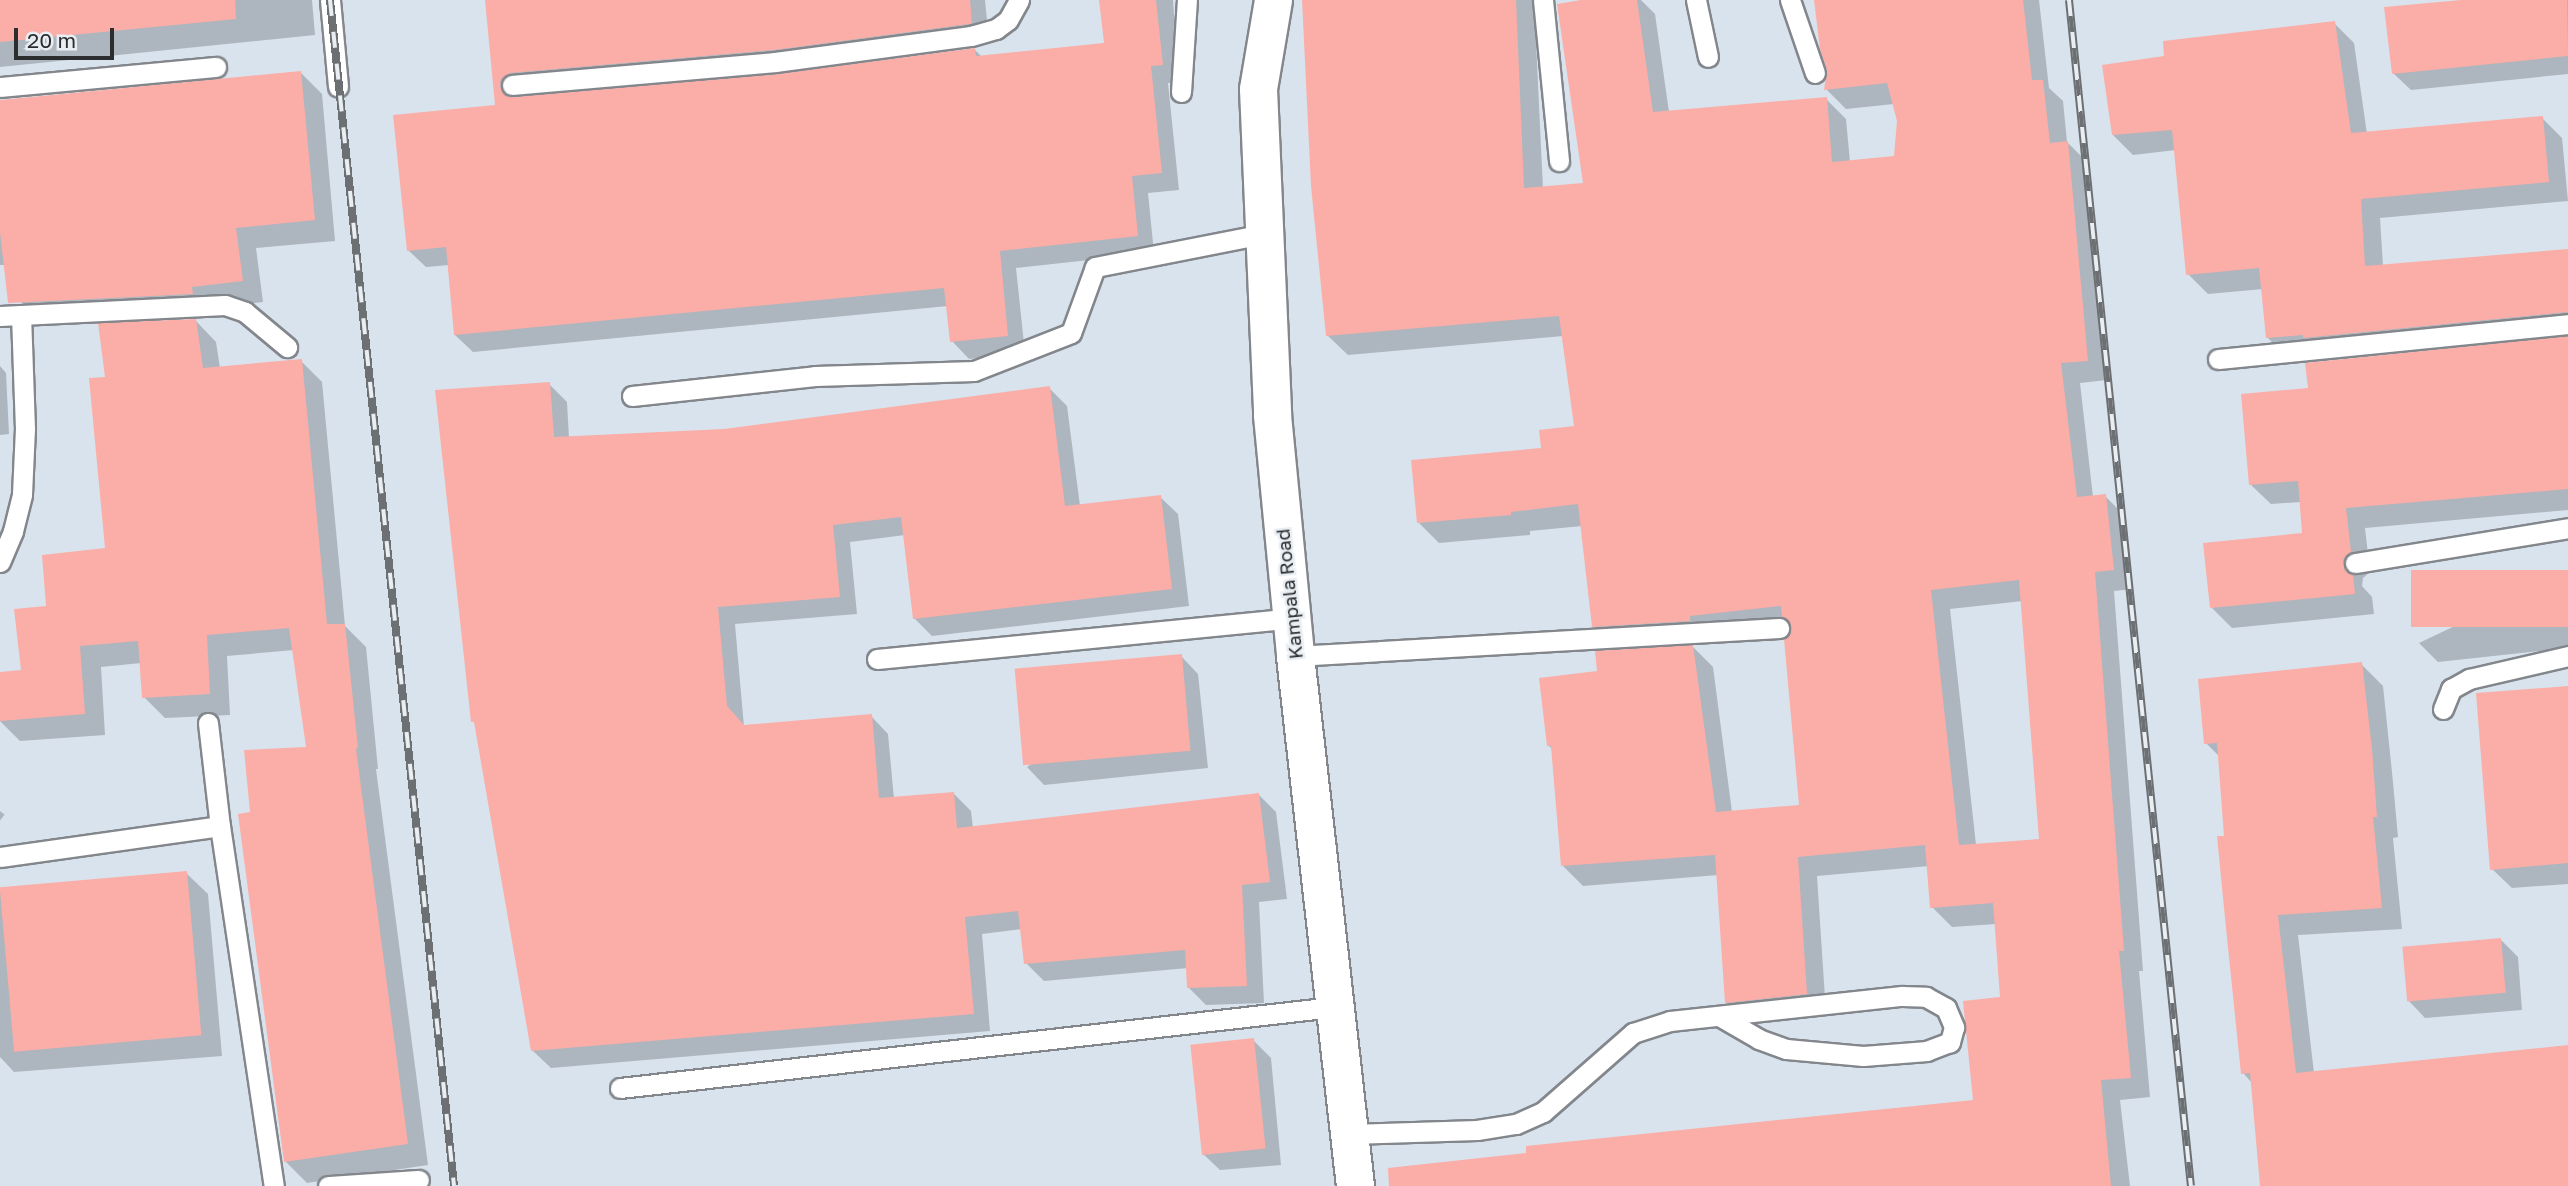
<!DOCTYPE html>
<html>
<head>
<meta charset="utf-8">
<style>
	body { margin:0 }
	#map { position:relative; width:2568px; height:1186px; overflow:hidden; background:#e9eef3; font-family:"Golos Text",sans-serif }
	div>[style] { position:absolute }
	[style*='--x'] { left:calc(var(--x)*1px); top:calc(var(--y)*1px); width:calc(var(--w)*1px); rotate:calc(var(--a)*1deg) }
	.built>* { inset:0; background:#d9e3ee; transform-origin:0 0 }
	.shadow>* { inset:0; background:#0003; transform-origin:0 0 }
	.building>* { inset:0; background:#fbaea7; transform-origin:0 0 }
	.roads { filter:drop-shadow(2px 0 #83878c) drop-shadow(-2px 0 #83878c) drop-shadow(0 2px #83878c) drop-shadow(0 -2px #83878c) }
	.service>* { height:19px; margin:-9.5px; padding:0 9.5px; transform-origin:9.5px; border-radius:9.5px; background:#fff }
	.minor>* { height:37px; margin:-18.5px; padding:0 18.5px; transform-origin:18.5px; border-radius:18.5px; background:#fff }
	.rail>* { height:8px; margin-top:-4px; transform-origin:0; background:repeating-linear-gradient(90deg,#e9eef3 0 16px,#6d7073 0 32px); box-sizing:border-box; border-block:2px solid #6d7073 }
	span { translate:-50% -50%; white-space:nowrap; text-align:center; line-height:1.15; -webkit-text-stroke:5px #e9eef3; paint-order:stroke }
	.street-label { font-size:19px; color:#2b2d2f }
	.scale { position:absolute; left:14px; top:28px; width:100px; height:32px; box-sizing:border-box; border:4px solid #2b2d2f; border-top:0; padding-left:9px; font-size:21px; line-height:24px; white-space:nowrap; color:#2b2d2f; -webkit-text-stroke:5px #e9eef3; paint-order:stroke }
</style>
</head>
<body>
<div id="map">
	<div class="built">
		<div style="left:0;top:0;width:2568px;height:1186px"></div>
	</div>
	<div class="shadow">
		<div style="clip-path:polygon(0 0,312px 0,315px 35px,0 67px)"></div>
		<div style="clip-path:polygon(487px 0,985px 0,989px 40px,529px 90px,515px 99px,777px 76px,974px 49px,982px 57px,1106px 44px,1101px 0,1173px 0,1179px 82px,1168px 83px,1179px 190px,1148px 193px,1154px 253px,1016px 268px,1025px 353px,969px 359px,952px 341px,948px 306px,473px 352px,455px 335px,449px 265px,426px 267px,408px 250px,497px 106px)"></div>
		<div style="clip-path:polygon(evenodd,1304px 0,1534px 0,1543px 189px,1585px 185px,1593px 0,1641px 0,1655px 14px,1669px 112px,1826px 99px,1846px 119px,1850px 162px,1896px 158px,1899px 121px,1894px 104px,1846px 109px,1826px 89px,1829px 70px,1816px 0,2039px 0,2049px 88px,2063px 101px,2067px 142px,2088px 163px,2107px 380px,2080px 383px,2093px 497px,2105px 496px,2125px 516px,2133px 589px,2114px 591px,2143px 971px,2139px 971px,2150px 1097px,2120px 1100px,2130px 1186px,1397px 1186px,1975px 1102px,2002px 999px,1996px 924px,1952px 927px,1932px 907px,1929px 866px,1817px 876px,1826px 1013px,1746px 1022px,1726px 1002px,1718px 875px,1583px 886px,1563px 866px,1554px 751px,1548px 745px,1599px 673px,1693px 647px,1713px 667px,1732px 812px,1801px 806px,1795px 626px,1614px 646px,1594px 626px,1582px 526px,1530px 531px,1530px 535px,1439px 543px,1419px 523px,1576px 428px,1563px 336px,1348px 355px,1327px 335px,1304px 0,2023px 601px,2041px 841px,1976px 845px,1950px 609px,2023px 601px)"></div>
		<div style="clip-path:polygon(2480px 0,2568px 0,2568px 74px,2411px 90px,2393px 73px)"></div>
		<div style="clip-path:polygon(2334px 23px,2354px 43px,2367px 134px,2542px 118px,2562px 138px,2568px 201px,2380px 218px,2383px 266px,2568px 251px,2568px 333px,2287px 357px,2267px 337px,2263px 289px,2208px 294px,2188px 274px,2176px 150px,2133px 155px,2113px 135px,2166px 58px)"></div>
		<div style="clip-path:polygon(300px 72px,322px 94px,335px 241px,256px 248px,263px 302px,212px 308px,30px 311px,8px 289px,5px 265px,0 265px,0 102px)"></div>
		<div style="clip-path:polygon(195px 320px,216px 342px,220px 368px,301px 361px,322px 382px,345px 626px,366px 647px,378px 769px,376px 769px,428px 1165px,307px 1183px,286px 1162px,252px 813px,308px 749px,294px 650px,227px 656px,230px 715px,165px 718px,144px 697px,141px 663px,101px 667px,105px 735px,20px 741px,0 721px,0 673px,23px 672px,48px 607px,107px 550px,107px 379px)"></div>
		<div style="clip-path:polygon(2568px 338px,2568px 510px,2365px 528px,2370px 572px,2363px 578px,2362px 586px,2372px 597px,2374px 614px,2232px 628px,2212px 608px,2304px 535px,2301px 502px,2271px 504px,2251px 485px,2310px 390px)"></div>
		<div style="clip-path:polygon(0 366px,6px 373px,9px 434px,0 435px)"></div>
		<div style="clip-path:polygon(549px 384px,567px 402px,569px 438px,724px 431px,1049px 388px,1067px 406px,1080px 506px,1160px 497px,1178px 514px,1189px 606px,932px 636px,914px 618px,905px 535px,850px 542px,857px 614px,735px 624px,744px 727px,871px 716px,888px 734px,894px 799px,954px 794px,971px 811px,973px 828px,1259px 795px,1276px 812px,1287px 899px,1259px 902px,1264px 1003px,1206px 1005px,1188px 987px,1188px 968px,1044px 981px,1026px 963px,1022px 929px,982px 934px,990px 1031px,551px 1068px,533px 1051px,476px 724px,473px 721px)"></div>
		<div style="clip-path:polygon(2568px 572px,2568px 648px,2438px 662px,2419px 643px)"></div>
		<div style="clip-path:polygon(1181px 656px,1198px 674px,1208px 768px,1044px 785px,1027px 767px)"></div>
		<div style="clip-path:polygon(2361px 664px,2383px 686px,2392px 772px,2398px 837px,2393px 838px,2402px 929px,2298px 935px,2314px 1073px,2568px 1047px,2568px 1186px,2265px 1186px,2253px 1084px,2243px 1073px,2220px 757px,2206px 743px)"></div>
		<div style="clip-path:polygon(2568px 687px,2568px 884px,2512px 888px,2492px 869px)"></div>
		<div style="left:0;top:811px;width:6px;height:55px;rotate:39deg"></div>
		<div style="clip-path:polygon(186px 873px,208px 894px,222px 1056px,14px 1072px,0 1057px,0 891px)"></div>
		<div style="clip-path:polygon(2501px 940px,2518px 957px,2522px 1010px,2425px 1018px,2408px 1000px)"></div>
		<div style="clip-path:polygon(1253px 1040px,1271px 1058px,1281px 1165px,1220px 1170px,1202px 1153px)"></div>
	</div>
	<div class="building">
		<div style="clip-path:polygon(0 0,235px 0,236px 19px,0 42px)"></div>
		<div style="clip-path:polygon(485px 0,970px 0,972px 23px,969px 24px,774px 50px,510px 73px,501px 79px,500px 87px,506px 96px,513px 97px,777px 74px,975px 48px,976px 56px,1104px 43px,1099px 0,1156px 0,1163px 65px,1151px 66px,1162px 173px,1132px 176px,1138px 236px,1000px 251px,1008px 336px,950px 342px,944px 288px,454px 335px,446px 247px,407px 251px,393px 115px,495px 105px)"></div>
		<div style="clip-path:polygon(evenodd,1302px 0,1516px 0,1524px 188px,1583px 183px,1557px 4px,1581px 0,1637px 0,1653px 112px,1827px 97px,1832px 162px,1894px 156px,1897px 121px,1887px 83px,1824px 90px,1827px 70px,1820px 49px,1814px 0,2023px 0,2032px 80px,2043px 80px,2050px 143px,2068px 141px,2088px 361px,2061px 363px,2077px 497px,2106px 494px,2114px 570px,2095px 572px,2124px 951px,2119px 951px,2131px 1078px,2101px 1080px,2111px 1186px,1389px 1186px,1388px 1168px,1526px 1153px,1526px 1146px,1973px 1100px,1963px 1001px,2000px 997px,1993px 903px,1930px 908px,1925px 845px,1798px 857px,1807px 994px,1725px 1003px,1715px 855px,1561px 866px,1551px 746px,1547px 746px,1539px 678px,1597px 671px,1595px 651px,1693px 645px,1716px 812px,1799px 805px,1784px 639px,1791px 627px,1782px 616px,1781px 606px,1690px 616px,1690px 621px,1592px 627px,1578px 504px,1511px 512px,1511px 515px,1417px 523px,1411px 460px,1541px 448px,1539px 430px,1574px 426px,1559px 316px,1326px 336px,1311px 186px,1302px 0,2019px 580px,2039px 839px,1959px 845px,1931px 590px,2019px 580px)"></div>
		<div style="clip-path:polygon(2461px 0,2567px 0,2568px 56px,2392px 74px,2384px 7px)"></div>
		<div style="clip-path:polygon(2335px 21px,2351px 133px,2543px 116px,2549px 182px,2361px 199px,2365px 266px,2568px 249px,2568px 312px,2303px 338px,2303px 335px,2266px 338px,2259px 268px,2186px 275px,2172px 130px,2112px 135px,2102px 65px,2164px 56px,2163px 41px)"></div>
		<div style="clip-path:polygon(301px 71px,315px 220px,236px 228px,243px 281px,192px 287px,193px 294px,8px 303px,0 232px,0 100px)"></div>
		<div style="clip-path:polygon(196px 319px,203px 368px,302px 359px,327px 624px,345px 624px,358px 748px,356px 749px,408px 1144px,284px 1162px,238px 814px,250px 812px,244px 750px,306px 747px,289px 628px,207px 635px,210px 694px,142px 698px,138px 641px,80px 646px,85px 714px,0 721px,0 672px,21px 670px,14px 609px,46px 606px,42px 555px,105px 548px,89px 378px,105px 377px,98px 323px)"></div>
		<div style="clip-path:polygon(2568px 336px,2568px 489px,2346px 508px,2351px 552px,2344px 558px,2343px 564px,2346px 571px,2353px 575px,2355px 594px,2210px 608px,2203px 543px,2302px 533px,2298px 481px,2249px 485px,2241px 394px,2308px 388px,2305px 363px)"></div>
		<div style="clip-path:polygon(550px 382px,554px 437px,724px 429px,1050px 386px,1065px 506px,1161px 495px,1172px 589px,913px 619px,901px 517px,833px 525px,840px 597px,718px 607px,727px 706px,744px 725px,872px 714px,879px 798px,954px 792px,957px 828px,1259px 793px,1270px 882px,1242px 885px,1247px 986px,1187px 988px,1185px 950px,1024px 964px,1018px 911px,965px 917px,974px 1014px,531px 1051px,474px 722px,471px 722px,435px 390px)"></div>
		<div style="left:2568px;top:570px;width:57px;height:157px;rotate:90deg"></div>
		<div style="left:1182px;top:654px;width:97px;height:168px;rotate:85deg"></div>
		<div style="clip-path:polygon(2362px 662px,2372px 749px,2377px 817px,2373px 817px,2382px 908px,2278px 915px,2296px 1073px,2568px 1045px,2568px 1186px,2260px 1186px,2250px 1073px,2241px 1074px,2225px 918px,2217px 836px,2224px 836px,2217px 743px,2204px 744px,2198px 679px)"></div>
		<div style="clip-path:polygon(2568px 686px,2568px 863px,2490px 870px,2476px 693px)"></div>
		<div style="left:187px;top:871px;width:165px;height:188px;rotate:85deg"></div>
		<div style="left:2501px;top:938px;width:55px;height:99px;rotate:85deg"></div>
		<div style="left:1254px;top:1038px;width:111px;height:64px;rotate:84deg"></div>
	</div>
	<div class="roads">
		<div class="service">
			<div style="--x:330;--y:0;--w:87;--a:84.7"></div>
			<div style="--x:1543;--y:0;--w:162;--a:84.3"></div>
			<div style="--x:1696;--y:0;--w:58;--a:78.1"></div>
			<div style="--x:1790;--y:0;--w:77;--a:71.1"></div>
			<div style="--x:512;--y:85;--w:264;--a:-5"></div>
			<div style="--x:775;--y:62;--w:198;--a:-7.6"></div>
			<div style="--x:971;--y:36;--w:26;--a:-16"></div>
			<div style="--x:996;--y:29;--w:15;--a:-37"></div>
			<div style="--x:1008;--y:20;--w:23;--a:-61"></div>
			<div style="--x:0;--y:87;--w:217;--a:-5.3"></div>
			<div style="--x:1181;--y:92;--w:92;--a:-86.3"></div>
			<div style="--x:0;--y:316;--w:225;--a:-2.8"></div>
			<div style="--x:225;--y:305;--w:21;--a:19"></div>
			<div style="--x:245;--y:312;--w:55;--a:39.8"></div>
			<div style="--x:2218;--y:359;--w:352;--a:-5.7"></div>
			<div style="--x:632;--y:396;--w:184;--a:-6.2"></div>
			<div style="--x:815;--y:376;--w:159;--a:-1.8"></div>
			<div style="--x:974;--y:371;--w:104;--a:-21.4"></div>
			<div style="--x:1071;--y:333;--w:70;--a:-70"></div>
			<div style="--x:1095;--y:267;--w:171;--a:-11.1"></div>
			<div style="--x:0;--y:562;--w:34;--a:-67"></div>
			<div style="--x:13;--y:531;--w:38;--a:-76"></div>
			<div style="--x:22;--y:494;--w:65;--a:-87.4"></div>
			<div style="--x:25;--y:429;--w:114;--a:-92"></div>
			<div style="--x:2355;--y:563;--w:216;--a:-9.3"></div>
			<div style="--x:1295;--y:656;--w:485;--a:-3.3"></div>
			<div style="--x:877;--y:659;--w:417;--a:-5.6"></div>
			<div style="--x:2443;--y:709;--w:22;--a:-68"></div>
			<div style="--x:2451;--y:689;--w:21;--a:-29"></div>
			<div style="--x:2469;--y:679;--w:102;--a:-13.1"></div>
			<div style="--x:208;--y:723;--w:104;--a:83.4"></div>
			<div style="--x:220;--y:826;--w:364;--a:81.5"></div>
			<div style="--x:0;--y:857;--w:222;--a:-8"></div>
			<div style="--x:620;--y:1088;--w:718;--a:-6.48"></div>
			<div style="--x:1350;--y:1134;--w:127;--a:-1.8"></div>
			<div style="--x:1477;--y:1130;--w:39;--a:-9"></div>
			<div style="--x:1516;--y:1124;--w:30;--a:-24"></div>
			<div style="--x:1543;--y:1112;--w:120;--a:-41.3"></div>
			<div style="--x:1633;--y:1033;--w:39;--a:-18"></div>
			<div style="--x:1670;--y:1021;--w:233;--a:-6.2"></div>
			<div style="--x:1902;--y:996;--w:24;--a:2"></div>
			<div style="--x:1926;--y:997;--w:23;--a:29"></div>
			<div style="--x:1946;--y:1008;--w:21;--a:67"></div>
			<div style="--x:1954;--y:1027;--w:16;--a:105"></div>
			<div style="--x:1950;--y:1042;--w:25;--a:159"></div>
			<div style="--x:1927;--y:1051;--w:64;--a:175.5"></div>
			<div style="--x:1863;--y:1056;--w:77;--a:-174.8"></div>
			<div style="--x:1786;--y:1049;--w:29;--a:-160"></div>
			<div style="--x:1759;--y:1039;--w:46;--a:-150.1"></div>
			<div style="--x:328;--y:1186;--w:91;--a:-3.8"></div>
		</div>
		<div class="minor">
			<div style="--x:1273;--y:0;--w:90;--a:99.6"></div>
			<div style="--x:1258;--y:89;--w:326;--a:87.5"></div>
			<div style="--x:1272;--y:415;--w:242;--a:84.5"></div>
			<div style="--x:1295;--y:656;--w:533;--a:83.54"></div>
		</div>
	</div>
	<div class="rail">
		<div style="--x:330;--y:0;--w:1192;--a:84.03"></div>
		<div style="--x:2069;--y:0;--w:1192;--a:84.13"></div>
	</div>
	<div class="street-label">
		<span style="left:1289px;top:594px;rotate:-96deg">Kampala Road</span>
	</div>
	<div class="scale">20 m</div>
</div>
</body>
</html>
